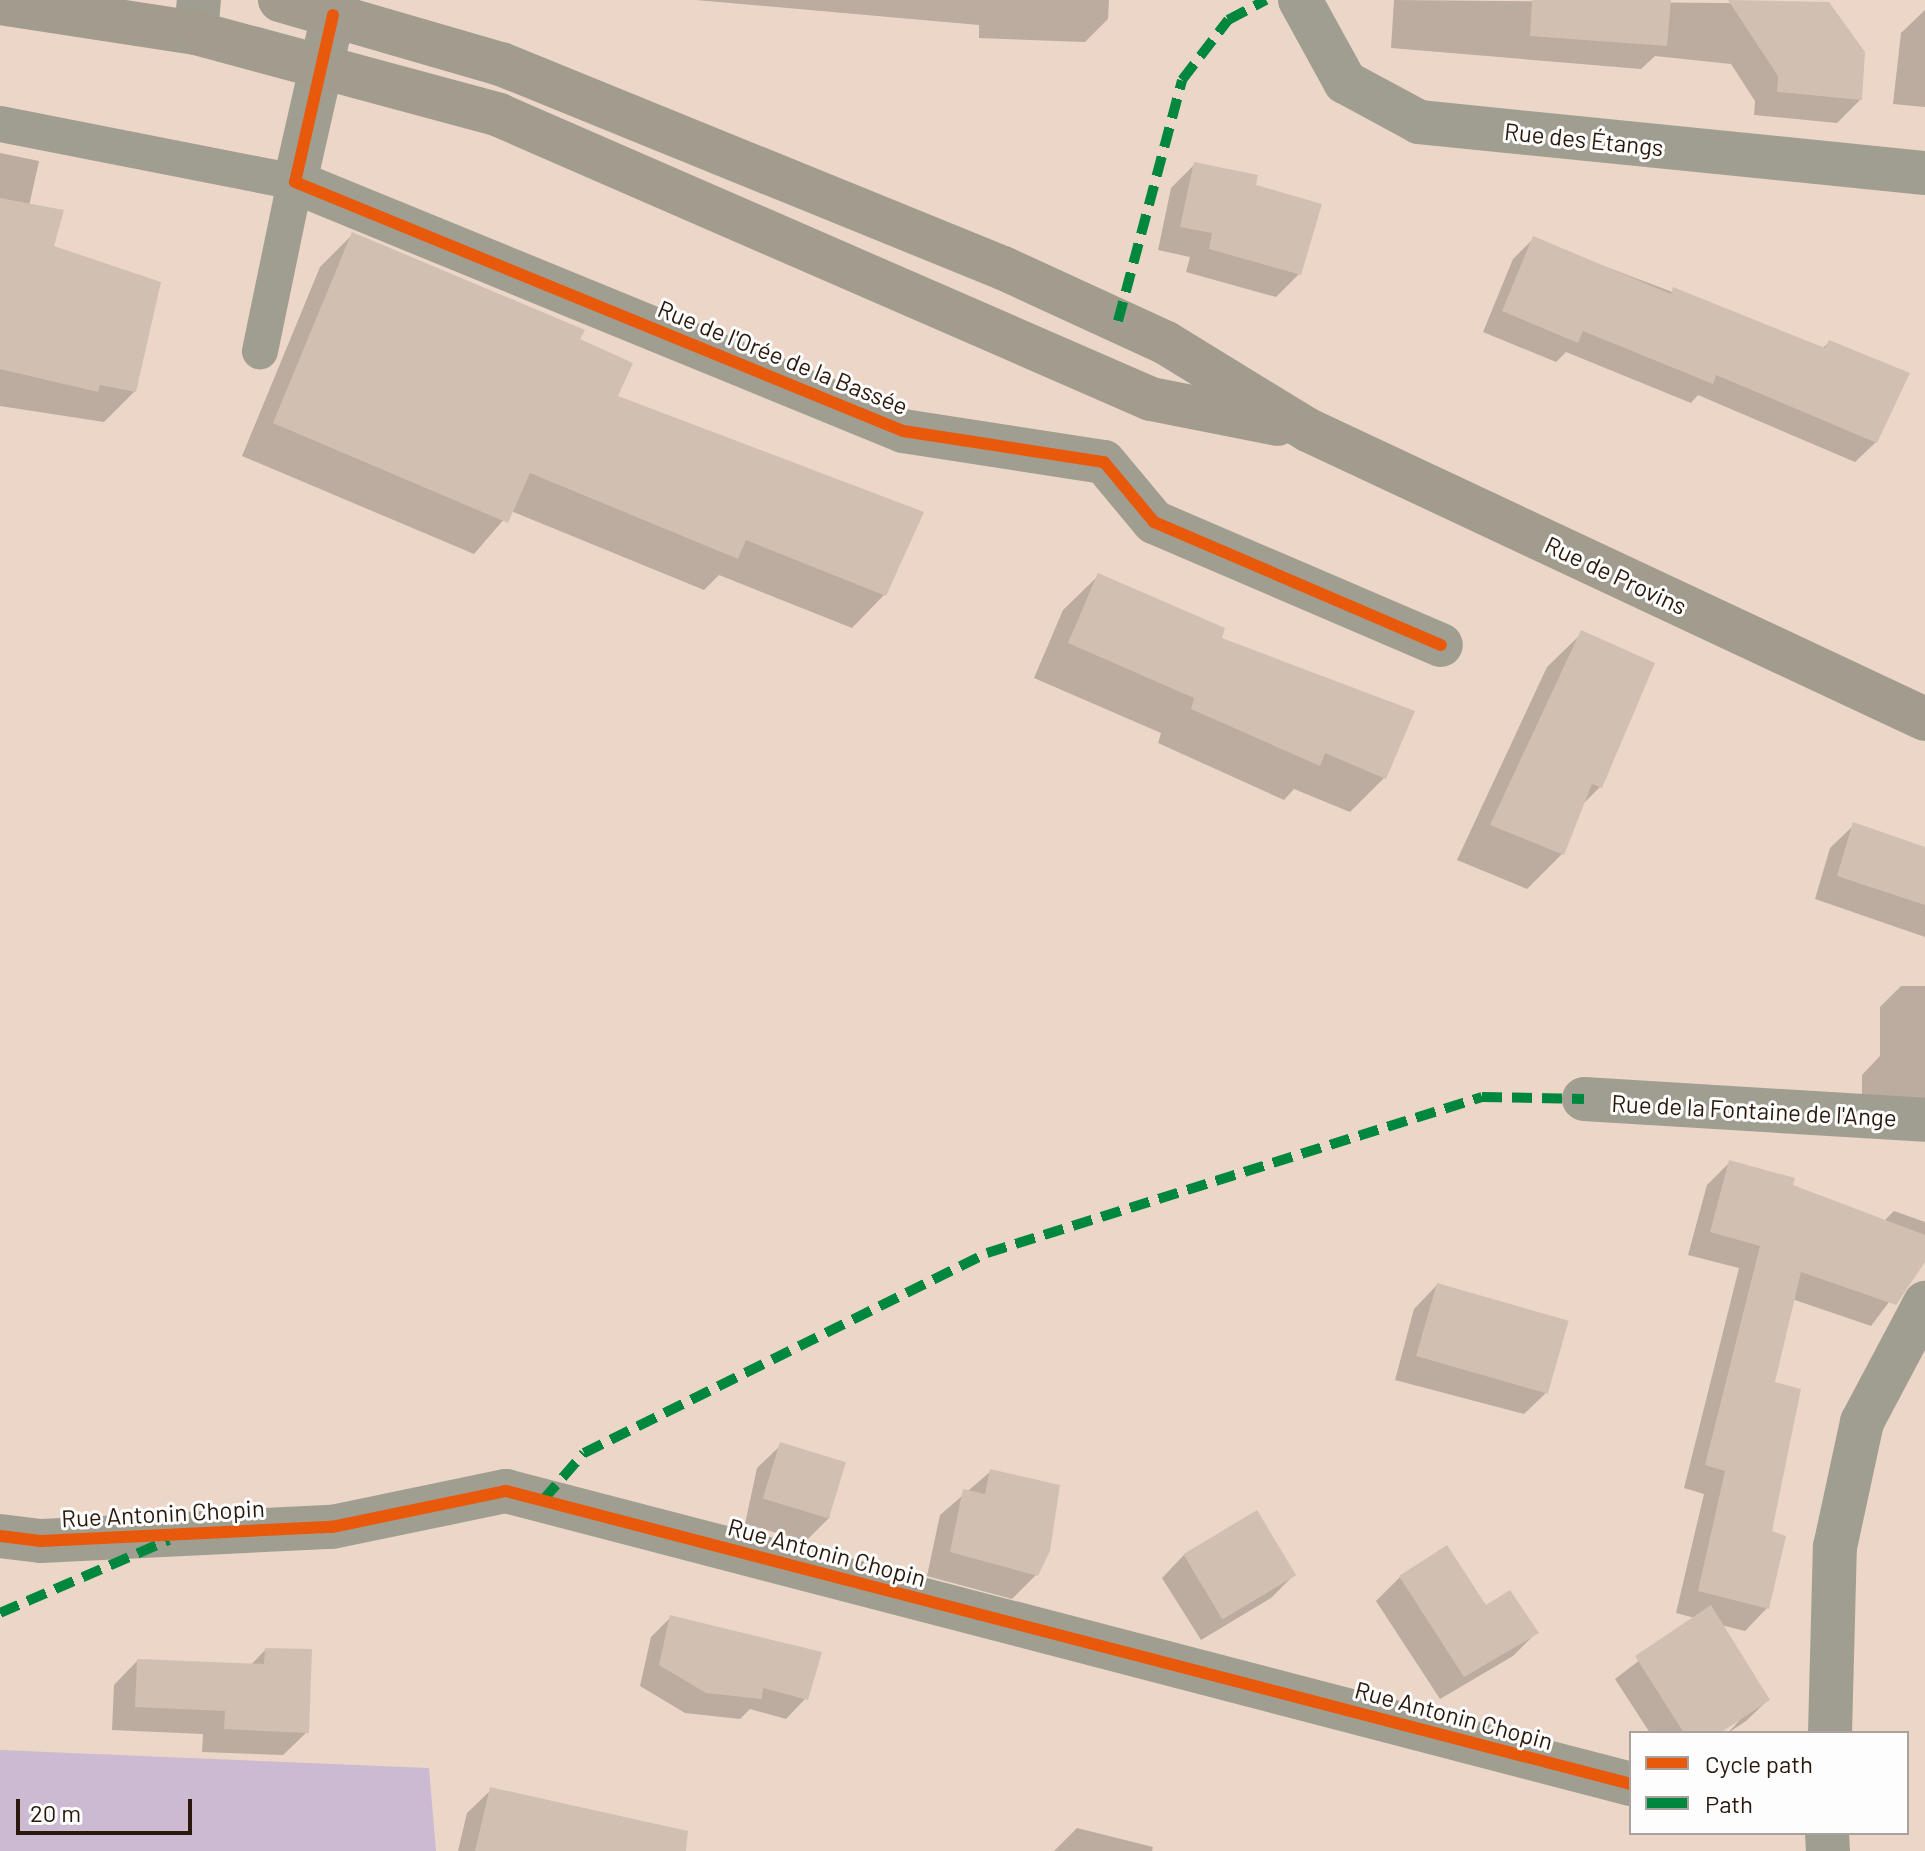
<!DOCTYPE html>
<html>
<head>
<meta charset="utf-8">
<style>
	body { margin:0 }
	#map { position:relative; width:1925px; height:1851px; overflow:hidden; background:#ecd6c7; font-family:Barlow,sans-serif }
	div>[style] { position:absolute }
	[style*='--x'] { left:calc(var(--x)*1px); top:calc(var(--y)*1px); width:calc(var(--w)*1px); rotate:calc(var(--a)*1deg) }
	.green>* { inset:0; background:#ccbad3 }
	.shadow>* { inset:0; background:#0003 }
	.building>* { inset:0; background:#d1c0b1; transform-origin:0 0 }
	.lane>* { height:36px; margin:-18px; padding:0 18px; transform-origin:18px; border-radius:18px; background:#a09e91 }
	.street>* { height:44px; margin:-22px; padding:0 22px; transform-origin:22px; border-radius:22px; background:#a09e91 }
	.secondary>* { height:44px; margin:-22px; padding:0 22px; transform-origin:22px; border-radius:22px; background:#a19c8d }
	.quiet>* { height:10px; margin-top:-5px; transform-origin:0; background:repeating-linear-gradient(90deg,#00873e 0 20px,transparent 0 30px) }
	.cycleway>* { height:12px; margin:-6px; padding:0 6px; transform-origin:6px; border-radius:6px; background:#e8590c }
	span { translate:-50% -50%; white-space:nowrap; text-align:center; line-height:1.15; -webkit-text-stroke:6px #fdfdfd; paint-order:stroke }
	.street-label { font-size:24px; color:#29180b }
	.legend { position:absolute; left:1629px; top:1731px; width:280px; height:104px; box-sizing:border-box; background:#fdfdfd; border:2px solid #a8a19c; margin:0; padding:10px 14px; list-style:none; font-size:24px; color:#29180b }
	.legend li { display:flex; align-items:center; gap:16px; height:40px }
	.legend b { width:40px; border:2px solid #a8a19c }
	.scale { position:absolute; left:16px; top:1799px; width:176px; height:36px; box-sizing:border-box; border:4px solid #29180b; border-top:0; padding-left:10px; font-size:24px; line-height:28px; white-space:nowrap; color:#29180b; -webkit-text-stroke:6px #fdfdfd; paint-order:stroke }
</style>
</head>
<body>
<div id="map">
	<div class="green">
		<div style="clip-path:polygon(0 1750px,429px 1768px,436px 1851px,0 1851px)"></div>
	</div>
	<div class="shadow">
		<div style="clip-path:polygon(696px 0,1109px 0,1108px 19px,1085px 42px,979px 38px,979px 25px)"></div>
		<div style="clip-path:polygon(1394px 0,1828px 4px,1860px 100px,1837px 123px,1754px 115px,1755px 101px,1731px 64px,1655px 56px,1641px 69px,1391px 48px)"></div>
		<div style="clip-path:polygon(1925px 10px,1925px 107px,1893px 104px,1901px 33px)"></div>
		<div style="clip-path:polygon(0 153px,39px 161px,29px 206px,135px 391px,104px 422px,0 406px)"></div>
		<div style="clip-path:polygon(1195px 164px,1254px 187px,1299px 274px,1276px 297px,1186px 272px,1190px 257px,1158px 250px,1171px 188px)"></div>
		<div style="clip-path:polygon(352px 235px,578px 340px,615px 397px,884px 595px,852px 628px,719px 575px,704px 590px,511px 511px,474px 554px,242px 456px,320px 267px)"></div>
		<div style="clip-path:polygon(1533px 239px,1822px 349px,1829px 342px,1876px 442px,1855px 462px,1698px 395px,1691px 403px,1566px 352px,1556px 362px,1483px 332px,1513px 259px)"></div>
		<div style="clip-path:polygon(1098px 576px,1220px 639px,1412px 712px,1384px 778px,1350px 812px,1294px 789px,1284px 800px,1158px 743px,1161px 733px,1034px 678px,1063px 610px)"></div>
		<div style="clip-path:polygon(1582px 633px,1601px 786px,1581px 806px,1562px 854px,1527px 889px,1457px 860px,1547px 667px)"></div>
		<div style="clip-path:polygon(1854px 825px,1925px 849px,1925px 937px,1815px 899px,1830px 848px)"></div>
		<div style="clip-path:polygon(1901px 986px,1925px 986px,1925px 1122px,1862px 1112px,1862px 1075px,1880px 1056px,1880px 1007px)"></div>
		<div style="clip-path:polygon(1729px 1163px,1884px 1221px,1894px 1211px,1925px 1222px,1925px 1254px,1871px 1326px,1792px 1299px,1773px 1383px,1767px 1608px,1745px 1631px,1721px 1625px,1768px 1700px,1746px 1721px,1728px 1733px,1746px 1713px,1715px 1733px,1650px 1733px,1615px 1679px,1695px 1618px,1676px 1613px,1704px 1494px,1684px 1488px,1739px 1268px,1688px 1255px,1707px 1185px)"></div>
		<div style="clip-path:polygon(1437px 1285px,1548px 1391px,1524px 1414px,1395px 1380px,1414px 1309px)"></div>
		<div style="clip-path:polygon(781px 1445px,830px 1517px,806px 1541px,745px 1524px,757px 1468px)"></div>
		<div style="clip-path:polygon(991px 1471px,1036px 1575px,1012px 1599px,927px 1576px,940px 1515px)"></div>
		<div style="clip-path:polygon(1184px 1555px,1294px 1575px,1271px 1598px,1201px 1640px,1162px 1578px)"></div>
		<div style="clip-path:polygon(1400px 1577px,1536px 1633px,1513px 1656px,1440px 1699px,1376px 1601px)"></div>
		<div style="clip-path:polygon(671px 1617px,806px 1698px,786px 1719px,750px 1709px,740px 1719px,685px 1713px,640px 1686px,651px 1637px)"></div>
		<div style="clip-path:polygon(265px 1650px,307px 1732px,283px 1755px,202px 1752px,203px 1734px,112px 1730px,114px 1685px,137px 1661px,250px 1666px)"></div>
		<div style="clip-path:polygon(491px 1790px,608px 1851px,458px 1851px,467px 1813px)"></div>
		<div style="clip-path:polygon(1077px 1828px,1153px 1847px,1152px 1851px,1054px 1851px)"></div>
	</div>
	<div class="building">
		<div style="clip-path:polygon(1532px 0,1671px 0,1667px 46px,1530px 36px)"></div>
		<div style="clip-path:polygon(1728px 0,1829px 2px,1865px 52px,1862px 100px,1777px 92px,1778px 76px)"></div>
		<div style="clip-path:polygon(1194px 162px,1258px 175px,1256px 185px,1322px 204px,1301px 275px,1209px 249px,1212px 233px,1180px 227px)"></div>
		<div style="clip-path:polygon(0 198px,64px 210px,54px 246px,161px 282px,136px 392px,100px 385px,98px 392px,0 369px)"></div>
		<div style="clip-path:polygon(352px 232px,585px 330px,580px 339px,633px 363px,618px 396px,924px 512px,886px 596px,746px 540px,738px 559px,530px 473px,508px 523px,273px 423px)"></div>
		<div style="clip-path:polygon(1533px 236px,1671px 294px,1673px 287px,1825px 348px,1829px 340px,1910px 373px,1877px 443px,1716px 375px,1713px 384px,1583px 331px,1578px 343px,1502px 311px)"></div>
		<div style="clip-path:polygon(1098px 573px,1225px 628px,1222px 638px,1415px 711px,1386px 779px,1325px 753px,1320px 766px,1191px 709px,1194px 698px,1068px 643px)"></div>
		<div style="clip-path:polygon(1581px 630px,1655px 663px,1602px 788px,1592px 784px,1564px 855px,1490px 825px)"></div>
		<div style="clip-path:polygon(1853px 822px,1925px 847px,1925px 905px,1837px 876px)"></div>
		<div style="clip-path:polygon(1729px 1160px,1795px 1178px,1793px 1185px,1925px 1235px,1925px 1262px,1896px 1305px,1801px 1272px,1775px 1382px,1801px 1389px,1772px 1531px,1786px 1536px,1769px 1609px,1698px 1591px,1725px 1471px,1705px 1465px,1760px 1246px,1710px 1232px)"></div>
		<div style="left:1437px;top:1283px;width:137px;height:76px;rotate:16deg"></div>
		<div style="left:780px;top:1442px;width:69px;height:59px;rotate:17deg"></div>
		<div style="clip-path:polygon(990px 1469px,1060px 1485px,1050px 1551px,1038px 1576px,950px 1552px,963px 1489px,985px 1494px)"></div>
		<div style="left:1257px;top:1510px;width:76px;height:86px;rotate:59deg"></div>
		<div style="clip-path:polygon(1447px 1545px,1486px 1605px,1510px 1590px,1539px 1633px,1464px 1677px,1399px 1576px)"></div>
		<div style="clip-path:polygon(1711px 1605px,1770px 1700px,1720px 1733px,1684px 1733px,1635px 1656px)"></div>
		<div style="clip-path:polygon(670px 1615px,822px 1652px,808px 1700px,763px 1688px,762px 1699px,706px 1693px,659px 1665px)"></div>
		<div style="clip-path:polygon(265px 1648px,312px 1649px,309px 1733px,224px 1729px,225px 1711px,135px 1707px,137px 1659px,264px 1664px)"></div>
		<div style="clip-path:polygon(490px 1787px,688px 1831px,686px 1851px,475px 1851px)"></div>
	</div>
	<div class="lane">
		<div style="--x:0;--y:124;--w:301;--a:11.1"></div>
		<div style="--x:295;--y:182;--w:173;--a:101.7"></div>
	</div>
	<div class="street">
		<div style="--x:1300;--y:0;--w:94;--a:61.2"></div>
		<div style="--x:1345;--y:82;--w:84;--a:28.4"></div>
		<div style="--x:1419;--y:122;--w:509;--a:5.76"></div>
		<div style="--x:333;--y:15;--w:171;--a:102.8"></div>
		<div style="--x:295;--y:182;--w:657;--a:22.27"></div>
		<div style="--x:903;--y:431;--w:203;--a:8.8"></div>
		<div style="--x:1104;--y:462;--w:78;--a:50.2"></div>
		<div style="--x:1154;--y:522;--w:312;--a:23.2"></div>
		<div style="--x:196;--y:33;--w:33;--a:-85"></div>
		<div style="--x:1584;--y:1099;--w:342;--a:3.5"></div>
		<div style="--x:0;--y:1536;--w:41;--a:7"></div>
		<div style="--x:41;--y:1541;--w:291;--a:-2.8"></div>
		<div style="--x:332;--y:1527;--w:178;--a:-11.7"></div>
		<div style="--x:506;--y:1491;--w:1163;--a:14.6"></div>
		<div style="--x:1830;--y:1733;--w:186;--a:-88.5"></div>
		<div style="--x:1835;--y:1547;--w:128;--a:-77.8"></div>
		<div style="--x:1862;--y:1422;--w:135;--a:-62.1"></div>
		<div style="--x:1827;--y:1833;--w:18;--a:87"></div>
	</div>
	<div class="secondary">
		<div style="--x:280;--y:0;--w:230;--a:16.2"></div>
		<div style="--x:501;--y:64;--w:542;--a:22.12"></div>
		<div style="--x:1003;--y:268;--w:179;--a:24.7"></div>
		<div style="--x:1166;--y:343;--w:167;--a:31.5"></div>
		<div style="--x:1308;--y:430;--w:681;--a:25.1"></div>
		<div style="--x:0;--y:3;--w:198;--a:8.7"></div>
		<div style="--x:196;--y:33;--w:314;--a:15.1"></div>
		<div style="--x:499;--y:115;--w:711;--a:23.54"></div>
		<div style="--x:1151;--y:399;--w:129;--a:11.1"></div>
	</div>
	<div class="quiet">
		<div style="--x:1118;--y:321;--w:249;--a:-75.1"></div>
		<div style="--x:1182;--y:80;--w:76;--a:-52.5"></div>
		<div style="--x:1228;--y:20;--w:43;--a:-27.8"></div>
		<div style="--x:543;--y:1500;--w:62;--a:-48.9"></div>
		<div style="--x:584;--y:1453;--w:450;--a:-26.4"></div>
		<div style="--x:987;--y:1253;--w:519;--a:-17.49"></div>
		<div style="--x:1482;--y:1097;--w:102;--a:1.1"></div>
		<div style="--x:0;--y:1613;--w:184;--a:-23.4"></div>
	</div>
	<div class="cycleway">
		<div style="--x:333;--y:15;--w:171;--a:102.8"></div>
		<div style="--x:295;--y:182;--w:657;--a:22.27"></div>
		<div style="--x:903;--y:431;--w:203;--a:8.8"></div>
		<div style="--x:1104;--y:462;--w:78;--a:50.2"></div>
		<div style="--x:1154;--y:522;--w:312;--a:23.2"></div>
		<div style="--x:0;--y:1536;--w:41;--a:7"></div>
		<div style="--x:41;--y:1541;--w:291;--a:-2.8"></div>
		<div style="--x:332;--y:1527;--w:178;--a:-11.7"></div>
		<div style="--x:506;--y:1491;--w:1163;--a:14.6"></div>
	</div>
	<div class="street-label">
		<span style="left:1584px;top:139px;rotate:6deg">Rue des Étangs</span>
		<span style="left:783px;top:357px;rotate:22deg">Rue de l'Orée de la Bassée</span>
		<span style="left:1616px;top:575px;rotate:25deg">Rue de Provins</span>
		<span style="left:1754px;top:1110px;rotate:3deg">Rue de la Fontaine de l'Ange</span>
		<span style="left:163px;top:1513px;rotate:-3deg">Rue Antonin Chopin</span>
		<span style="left:827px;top:1552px;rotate:15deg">Rue Antonin Chopin</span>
		<span style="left:1454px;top:1715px;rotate:15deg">Rue Antonin Chopin</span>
	</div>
	<ul class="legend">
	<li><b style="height:10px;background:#e8590c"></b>Cycle path</li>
	<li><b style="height:10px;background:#00873e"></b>Path</li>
	</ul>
	<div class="scale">20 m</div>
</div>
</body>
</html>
